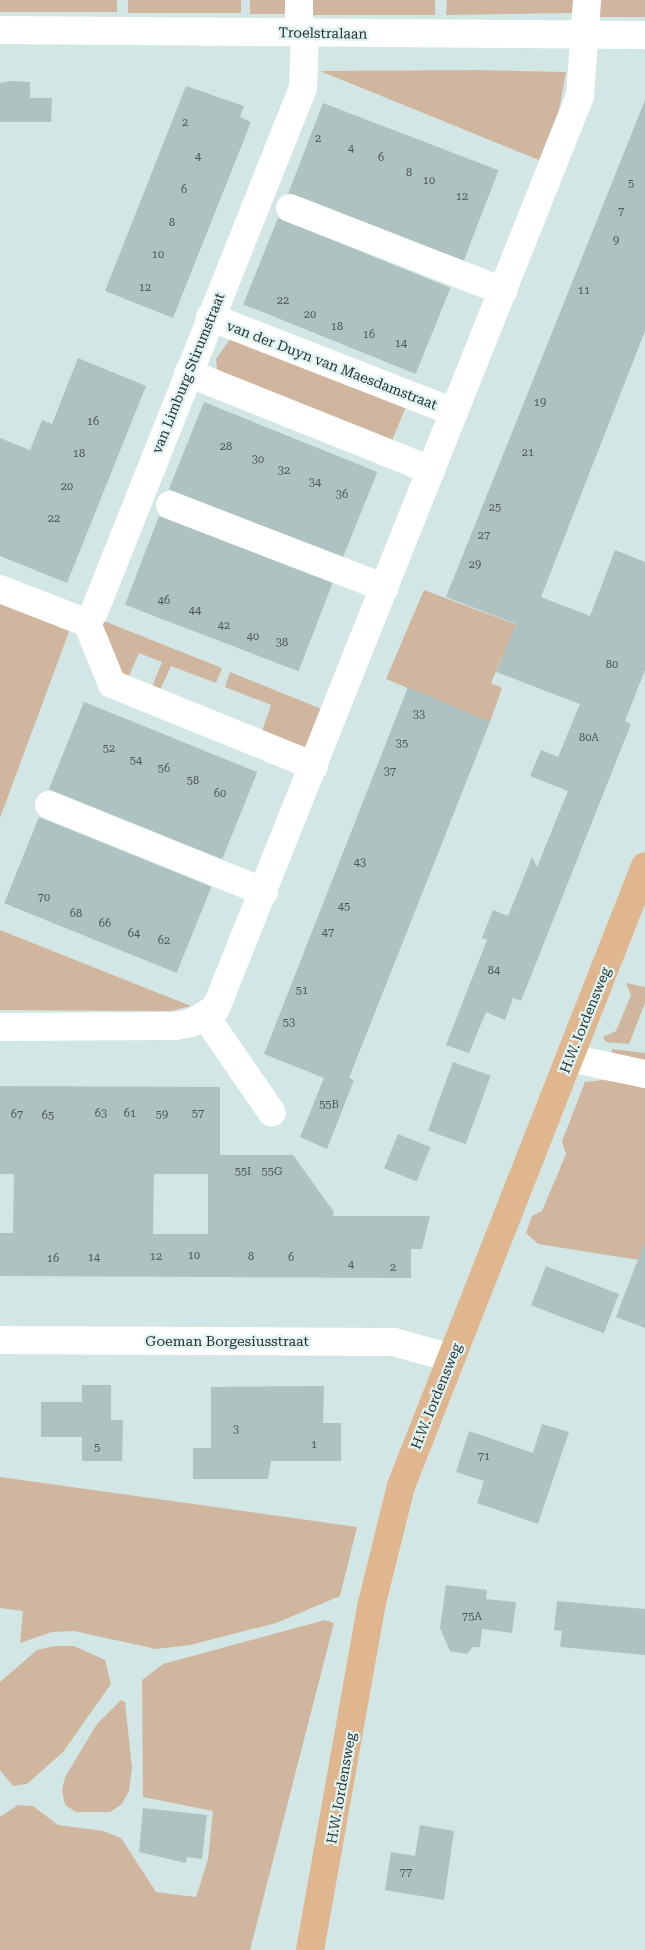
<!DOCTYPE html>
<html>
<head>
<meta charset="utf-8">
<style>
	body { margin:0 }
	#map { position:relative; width:645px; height:1950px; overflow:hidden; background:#d2e7e5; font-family:"Roboto Serif",serif }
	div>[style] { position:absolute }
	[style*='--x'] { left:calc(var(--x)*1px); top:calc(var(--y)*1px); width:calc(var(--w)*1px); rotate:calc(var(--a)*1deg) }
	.green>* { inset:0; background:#d0b69f; transform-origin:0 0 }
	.building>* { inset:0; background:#aec2c1; transform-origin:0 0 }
	.minor>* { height:28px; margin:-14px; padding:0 14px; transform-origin:14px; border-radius:14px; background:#fff }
	.major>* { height:28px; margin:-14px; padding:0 14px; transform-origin:14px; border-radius:14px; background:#dfb68d }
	span { translate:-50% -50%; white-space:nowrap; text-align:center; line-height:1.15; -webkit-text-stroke:4.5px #dff4f3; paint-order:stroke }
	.number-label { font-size:11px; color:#4b5655 }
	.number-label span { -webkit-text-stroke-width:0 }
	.street-label { font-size:14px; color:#2a3231 }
</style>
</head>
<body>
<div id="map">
	<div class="green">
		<div style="left:0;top:0;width:117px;height:12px"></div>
		<div style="left:128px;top:0;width:113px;height:13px"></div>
		<div style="left:250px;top:0;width:35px;height:14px"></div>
		<div style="left:312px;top:0;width:123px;height:15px"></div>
		<div style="clip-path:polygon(447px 0,573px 0,573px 13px,446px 15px)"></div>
		<div style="left:600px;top:0;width:45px;height:17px"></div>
		<div style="clip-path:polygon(320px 71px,476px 70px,566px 72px,559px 110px,539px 160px)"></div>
		<div style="clip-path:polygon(230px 339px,407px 404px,391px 443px,226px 377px,217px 369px,216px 359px)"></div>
		<div style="clip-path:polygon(424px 590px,528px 629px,513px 661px,502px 657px,491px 683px,502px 688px,490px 722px,386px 679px)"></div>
		<div style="clip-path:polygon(0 602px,70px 629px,0 818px)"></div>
		<div style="clip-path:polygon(104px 621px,222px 668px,216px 683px,171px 666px,160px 690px,152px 687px,162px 662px,139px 653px,128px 678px,120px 674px,101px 628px)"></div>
		<div style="clip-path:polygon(230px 672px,329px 712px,306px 749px,262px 731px,271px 705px,225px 687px)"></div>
		<div style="clip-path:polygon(0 930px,191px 1006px,171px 1011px,0 1010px)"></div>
		<div style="clip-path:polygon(626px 983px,645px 987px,645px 1003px,629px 1044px,606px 1042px,603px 1037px,616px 1031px,631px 995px)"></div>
		<div style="clip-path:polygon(612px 1049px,645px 1053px,645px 1062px,612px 1055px)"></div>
		<div style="clip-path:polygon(603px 1080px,645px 1086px,645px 1261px,538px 1244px,526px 1233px,532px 1216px,542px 1211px,566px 1154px,562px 1141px,585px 1082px)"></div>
		<div style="clip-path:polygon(0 1477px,357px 1527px,340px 1596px,276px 1623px,190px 1645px,156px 1649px,74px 1631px,52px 1632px,20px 1643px,23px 1611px,0 1608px)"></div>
		<div style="clip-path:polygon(325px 1620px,334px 1623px,250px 1950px,0 1950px,0 1817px,18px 1805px,33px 1806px,58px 1825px,103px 1831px,121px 1838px,156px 1892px,196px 1897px,208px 1859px,213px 1811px,143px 1797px,142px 1680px,163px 1664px)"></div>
		<div style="clip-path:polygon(54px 1646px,74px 1646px,105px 1660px,111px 1684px,63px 1752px,27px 1784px,13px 1786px,0 1770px,0 1682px,37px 1650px)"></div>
		<div style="clip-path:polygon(121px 1700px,125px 1702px,132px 1768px,129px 1791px,122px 1804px,110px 1812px,76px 1812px,65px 1805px,62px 1790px,65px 1777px,97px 1724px)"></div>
	</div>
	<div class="building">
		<div style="clip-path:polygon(10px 81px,30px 82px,30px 98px,52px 98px,51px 122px,0 122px,0 83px)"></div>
		<div style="clip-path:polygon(186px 86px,244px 106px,240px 117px,251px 122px,173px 318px,105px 291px)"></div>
		<div style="clip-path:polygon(645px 100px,645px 331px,541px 597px,590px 616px,615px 550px,645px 562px,645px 670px,625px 721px,631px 724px,521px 1001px,513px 998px,505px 1020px,486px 1012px,469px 1053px,446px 1045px,487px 940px,482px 938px,493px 910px,508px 916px,532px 857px,537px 867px,568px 791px,530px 776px,541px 750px,558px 757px,580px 704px,496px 672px,516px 624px,446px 597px)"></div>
		<div style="left:323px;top:103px;width:188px;height:97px;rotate:21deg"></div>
		<div style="left:278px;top:218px;width:186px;height:93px;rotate:22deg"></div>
		<div style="clip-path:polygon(78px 358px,146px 386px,67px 583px,0 556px,0 438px,30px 450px,42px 420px,52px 424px)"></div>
		<div style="left:204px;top:402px;width:187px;height:94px;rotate:22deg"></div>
		<div style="left:159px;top:516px;width:186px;height:95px;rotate:21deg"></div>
		<div style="clip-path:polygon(408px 687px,490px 722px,349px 1078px,354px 1080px,327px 1149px,300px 1137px,324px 1078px,264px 1054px)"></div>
		<div style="left:84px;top:702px;width:187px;height:94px;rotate:22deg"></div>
		<div style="left:39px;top:817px;width:186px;height:93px;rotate:22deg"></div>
		<div style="left:453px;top:1062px;width:40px;height:73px;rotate:20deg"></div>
		<div style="clip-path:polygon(evenodd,0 1086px,220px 1087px,220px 1155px,293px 1155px,334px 1212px,333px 1216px,430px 1216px,422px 1249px,411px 1249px,411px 1278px,0 1276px,0 1233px,13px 1233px,14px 1174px,0 1174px,0 1086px,154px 1174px,208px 1174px,208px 1234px,153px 1234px,154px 1174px)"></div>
		<div style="left:398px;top:1134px;width:35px;height:37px;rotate:22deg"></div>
		<div style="clip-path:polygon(643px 1246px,645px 1246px,645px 1328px,616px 1317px)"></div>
		<div style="left:546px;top:1266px;width:78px;height:42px;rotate:21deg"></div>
		<div style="clip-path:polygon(82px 1385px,111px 1385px,111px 1420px,123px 1420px,122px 1461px,82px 1461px,82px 1437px,41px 1437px,41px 1402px,82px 1402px)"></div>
		<div style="clip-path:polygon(324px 1386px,323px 1423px,341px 1423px,341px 1461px,271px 1461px,268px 1479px,193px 1479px,193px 1448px,211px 1448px,211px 1387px)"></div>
		<div style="clip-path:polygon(542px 1424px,569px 1432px,538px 1524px,477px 1503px,484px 1481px,456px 1472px,469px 1431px,533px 1453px)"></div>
		<div style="clip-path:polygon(446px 1585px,487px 1590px,486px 1599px,516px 1602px,512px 1633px,482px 1629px,480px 1647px,473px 1647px,467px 1654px,450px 1651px,440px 1628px)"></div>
		<div style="clip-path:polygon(557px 1601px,645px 1609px,645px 1655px,560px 1647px,562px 1631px,554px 1630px)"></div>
		<div style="clip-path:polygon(143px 1808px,207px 1815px,202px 1859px,187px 1857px,186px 1863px,139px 1852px)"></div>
		<div style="clip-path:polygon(420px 1825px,454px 1831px,444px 1900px,385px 1890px,391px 1852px,415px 1856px)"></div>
	</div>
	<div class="minor">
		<div style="--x:299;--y:0;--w:32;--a:90"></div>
		<div style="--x:0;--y:30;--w:645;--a:0.44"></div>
		<div style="--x:290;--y:208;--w:229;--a:21.3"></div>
		<div style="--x:210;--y:317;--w:262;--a:21.3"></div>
		<div style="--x:188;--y:373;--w:262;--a:21.8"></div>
		<div style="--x:170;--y:505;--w:230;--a:21.1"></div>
		<div style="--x:0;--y:589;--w:93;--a:21.3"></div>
		<div style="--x:87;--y:623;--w:13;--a:-58"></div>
		<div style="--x:94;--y:612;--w:564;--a:-68.26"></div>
		<div style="--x:303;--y:88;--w:56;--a:-88"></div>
		<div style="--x:87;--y:623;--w:66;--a:67.7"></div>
		<div style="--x:112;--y:684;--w:218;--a:22.1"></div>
		<div style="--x:49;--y:805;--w:232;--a:22"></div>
		<div style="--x:206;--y:1017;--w:116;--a:55.5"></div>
		<div style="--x:0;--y:1027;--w:175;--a:-0.3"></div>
		<div style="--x:175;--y:1026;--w:16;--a:-11"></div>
		<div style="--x:191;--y:1023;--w:29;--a:-31"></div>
		<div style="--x:216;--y:1008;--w:982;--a:-68.24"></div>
		<div style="--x:580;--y:96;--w:96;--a:-85.8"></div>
		<div style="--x:570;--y:1058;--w:77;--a:12"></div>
		<div style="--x:0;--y:1340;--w:394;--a:0.3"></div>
		<div style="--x:394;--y:1342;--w:59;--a:15.7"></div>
	</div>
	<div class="major">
		<div style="--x:310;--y:1950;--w:352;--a:-79.9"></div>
		<div style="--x:372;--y:1603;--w:121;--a:-76.1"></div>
		<div style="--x:401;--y:1486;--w:666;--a:-68.52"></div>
	</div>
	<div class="number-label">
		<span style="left:185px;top:123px">2</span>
		<span style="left:318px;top:139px">2</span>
		<span style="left:351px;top:149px">4</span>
		<span style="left:198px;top:157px">4</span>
		<span style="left:381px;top:158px">6</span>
		<span style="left:409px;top:173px">8</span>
		<span style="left:429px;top:181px">10</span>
		<span style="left:631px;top:184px">5</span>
		<span style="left:184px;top:190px">6</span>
		<span style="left:462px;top:197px">12</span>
		<span style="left:621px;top:212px">7</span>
		<span style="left:172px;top:223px">8</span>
		<span style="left:616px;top:241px">9</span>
		<span style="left:158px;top:255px">10</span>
		<span style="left:145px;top:288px">12</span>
		<span style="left:584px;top:291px">11</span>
		<span style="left:283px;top:301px">22</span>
		<span style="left:310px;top:315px">20</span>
		<span style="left:337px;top:327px">18</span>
		<span style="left:369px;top:335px">16</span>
		<span style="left:401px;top:344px">14</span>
		<span style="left:540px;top:403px">19</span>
		<span style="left:93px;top:422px">16</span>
		<span style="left:226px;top:447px">28</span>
		<span style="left:528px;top:453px">21</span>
		<span style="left:79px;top:454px">18</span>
		<span style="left:258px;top:460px">30</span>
		<span style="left:284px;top:471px">32</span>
		<span style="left:315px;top:483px">34</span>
		<span style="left:67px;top:487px">20</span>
		<span style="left:342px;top:495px">36</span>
		<span style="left:495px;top:508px">25</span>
		<span style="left:54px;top:519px">22</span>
		<span style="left:484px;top:536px">27</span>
		<span style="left:475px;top:565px">29</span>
		<span style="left:164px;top:601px">46</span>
		<span style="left:195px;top:611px">44</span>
		<span style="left:224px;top:626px">42</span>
		<span style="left:253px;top:637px">40</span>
		<span style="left:282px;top:643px">38</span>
		<span style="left:612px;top:665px">80</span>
		<span style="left:419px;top:715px">33</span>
		<span style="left:589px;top:738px">80A</span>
		<span style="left:402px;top:744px">35</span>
		<span style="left:109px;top:749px">52</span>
		<span style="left:136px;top:761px">54</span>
		<span style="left:164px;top:769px">56</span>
		<span style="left:390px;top:772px">37</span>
		<span style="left:193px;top:781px">58</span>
		<span style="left:220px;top:794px">60</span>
		<span style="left:360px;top:863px">43</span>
		<span style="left:44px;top:898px">70</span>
		<span style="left:344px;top:907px">45</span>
		<span style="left:76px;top:914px">68</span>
		<span style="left:105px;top:924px">66</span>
		<span style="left:328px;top:933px">47</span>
		<span style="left:134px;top:934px">64</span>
		<span style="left:164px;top:941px">62</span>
		<span style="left:494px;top:971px">84</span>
		<span style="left:302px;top:991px">51</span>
		<span style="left:289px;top:1023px">53</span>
		<span style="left:329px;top:1105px">55B</span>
		<span style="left:101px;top:1114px">63</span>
		<span style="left:130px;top:1114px">61</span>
		<span style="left:198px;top:1114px">57</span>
		<span style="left:17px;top:1115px">67</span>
		<span style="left:162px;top:1115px">59</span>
		<span style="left:48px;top:1116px">65</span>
		<span style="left:243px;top:1172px">55I</span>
		<span style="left:272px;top:1172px">55G</span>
		<span style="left:194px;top:1256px">10</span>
		<span style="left:156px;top:1257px">12</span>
		<span style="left:251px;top:1257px">8</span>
		<span style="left:94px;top:1258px">14</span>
		<span style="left:291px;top:1258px">6</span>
		<span style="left:53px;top:1259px">16</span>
		<span style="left:351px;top:1265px">4</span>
		<span style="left:393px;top:1268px">2</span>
		<span style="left:236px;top:1430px">3</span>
		<span style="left:314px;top:1445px">1</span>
		<span style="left:97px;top:1448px">5</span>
		<span style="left:484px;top:1457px">71</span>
		<span style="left:472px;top:1617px">75A</span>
		<span style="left:406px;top:1873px">77</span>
	</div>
	<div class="street-label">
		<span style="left:323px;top:33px;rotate:1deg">Troelstralaan</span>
		<span style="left:332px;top:365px;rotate:21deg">van der Duyn van Maesdamstraat</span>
		<span style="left:188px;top:373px;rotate:-68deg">van Limburg Stirumstraat</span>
		<span style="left:585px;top:1020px;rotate:-68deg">H.W. Iordensweg</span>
		<span style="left:227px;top:1341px">Goeman Borgesiusstraat</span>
		<span style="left:436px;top:1396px;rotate:-68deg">H.W. Iordensweg</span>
		<span style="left:341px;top:1788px;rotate:-80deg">H.W. Iordensweg</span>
	</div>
</div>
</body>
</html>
